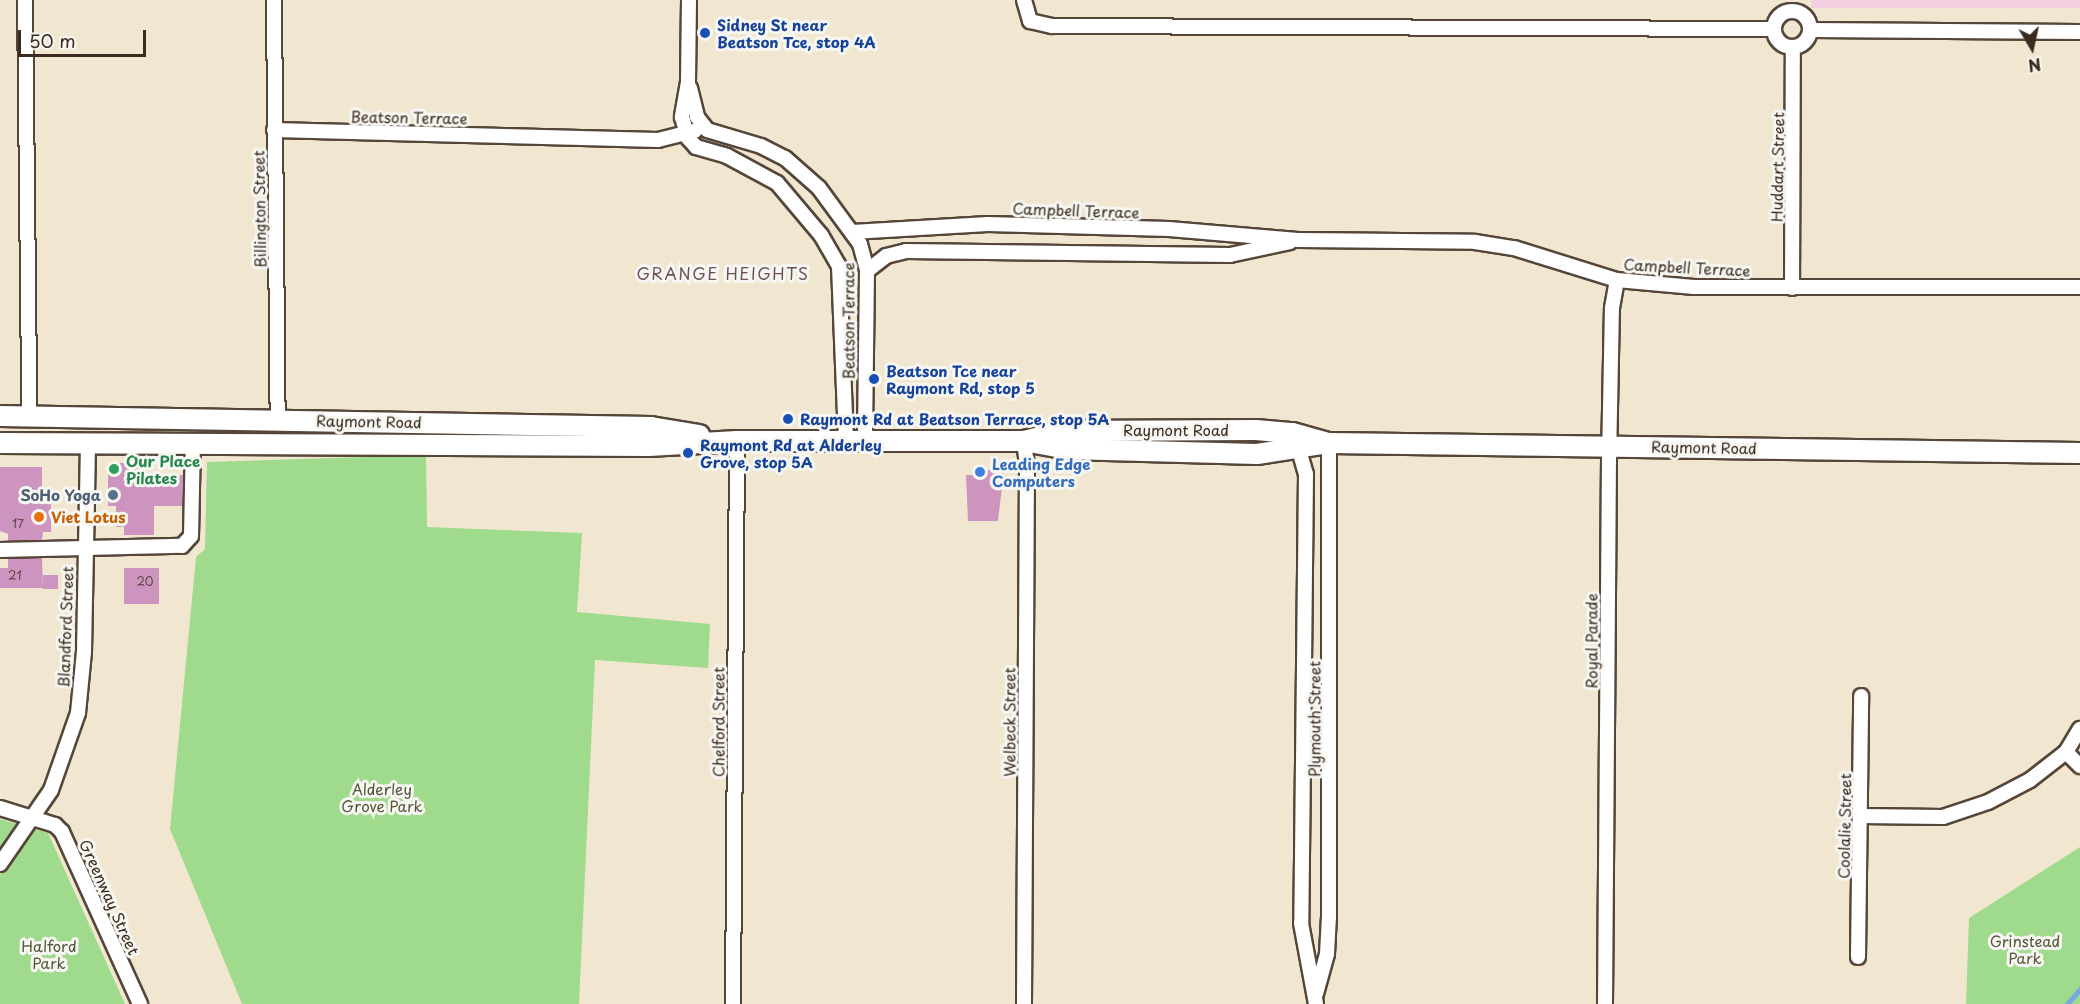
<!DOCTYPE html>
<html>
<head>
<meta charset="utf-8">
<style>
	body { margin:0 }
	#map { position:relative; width:2080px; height:1004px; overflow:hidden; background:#f1e7d1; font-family:"Playpen Sans",sans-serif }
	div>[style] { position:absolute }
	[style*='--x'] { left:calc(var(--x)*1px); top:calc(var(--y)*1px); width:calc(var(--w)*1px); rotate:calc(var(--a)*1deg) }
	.built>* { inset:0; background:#f2cfe0; transform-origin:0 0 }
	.green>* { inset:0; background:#9fda8d }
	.stream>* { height:5px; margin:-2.5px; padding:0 2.5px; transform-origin:2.5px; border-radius:2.5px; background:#77a9e3 }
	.building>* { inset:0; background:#ce94c0; transform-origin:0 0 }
	.roads { filter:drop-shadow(2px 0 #564639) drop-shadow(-2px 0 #564639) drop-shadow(0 2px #564639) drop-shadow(0 -2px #564639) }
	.street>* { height:14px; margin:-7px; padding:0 7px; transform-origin:7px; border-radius:7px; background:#fff }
	.street>.ring { margin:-7px; padding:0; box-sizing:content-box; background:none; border:14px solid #fff; border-radius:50% }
	.secondary>* { height:20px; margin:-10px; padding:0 10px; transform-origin:10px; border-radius:10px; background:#fff }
	.dots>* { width:16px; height:16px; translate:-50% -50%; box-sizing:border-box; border:3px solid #f6f6f2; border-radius:50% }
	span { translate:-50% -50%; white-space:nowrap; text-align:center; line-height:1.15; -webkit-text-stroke:6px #f6f6f2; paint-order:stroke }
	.number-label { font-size:12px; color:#604446 }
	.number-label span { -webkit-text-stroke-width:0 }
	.transit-label { font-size:15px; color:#164399; font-weight:700 }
	.left { translate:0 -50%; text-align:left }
	.street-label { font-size:15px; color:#3b2a1e }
	.leisure-label { font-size:15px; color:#27864d; font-weight:700 }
	.shop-label { font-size:15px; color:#366cbe; font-weight:700 }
	.service-label { font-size:15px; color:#4e5e75; font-weight:700 }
	.right { translate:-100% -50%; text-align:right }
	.food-label { font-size:15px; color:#c56008; font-weight:700 }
	.park-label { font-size:15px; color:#54563a }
	.neighbourhood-label { font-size:16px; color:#6e4f57; letter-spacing:1.5px }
	.north { position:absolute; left:2002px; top:18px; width:60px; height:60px; -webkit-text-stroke:4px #f6f6f2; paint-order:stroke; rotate:171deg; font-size:16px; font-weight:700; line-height:24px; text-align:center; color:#3b2a1e }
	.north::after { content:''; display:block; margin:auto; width:21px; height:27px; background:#3b2a1e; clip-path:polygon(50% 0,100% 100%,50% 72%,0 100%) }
	.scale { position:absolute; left:18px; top:30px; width:128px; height:27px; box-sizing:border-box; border:3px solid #3b2a1e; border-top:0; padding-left:8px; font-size:18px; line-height:21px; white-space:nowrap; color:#3b2a1e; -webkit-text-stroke:4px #f6f6f2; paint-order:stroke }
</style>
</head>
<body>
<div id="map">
	<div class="built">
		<div style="left:1811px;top:0;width:269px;height:8px"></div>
	</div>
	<div class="green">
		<div style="clip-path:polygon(426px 455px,427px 527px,582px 533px,577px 612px,710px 624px,708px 668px,595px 660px,579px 1004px,242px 1004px,170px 829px,196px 557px,205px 549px,207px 462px)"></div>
		<div style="clip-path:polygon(0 819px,48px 833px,125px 1004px,0 1004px)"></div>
		<div style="clip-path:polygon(2080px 847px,2080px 1004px,1966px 1004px,1969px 918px)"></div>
	</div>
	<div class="stream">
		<div style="--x:2067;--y:1004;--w:20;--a:-49"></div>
	</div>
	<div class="building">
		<div style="clip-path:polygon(116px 463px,146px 463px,146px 475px,183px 475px,183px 506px,154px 506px,154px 535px,124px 535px,124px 527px,116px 527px,116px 506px,108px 506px,108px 472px)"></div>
		<div style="clip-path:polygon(0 467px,42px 467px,42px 504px,51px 504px,51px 532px,43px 532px,42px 540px,8px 541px,8px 534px,0 531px)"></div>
		<div style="clip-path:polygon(977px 470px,1004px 470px,998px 521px,968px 521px,966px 475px,978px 475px)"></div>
		<div style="clip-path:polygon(42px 558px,43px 588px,0 588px,0 568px,8px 568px,8px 559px)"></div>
		<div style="left:159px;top:568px;width:36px;height:35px;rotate:90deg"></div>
		<div style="left:43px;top:575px;width:15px;height:14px"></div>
	</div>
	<div class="roads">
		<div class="street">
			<div style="--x:25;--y:0;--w:416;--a:89.4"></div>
			<div style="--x:274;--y:0;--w:418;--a:89.5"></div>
			<div style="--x:689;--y:0;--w:82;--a:90.7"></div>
			<div style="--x:688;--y:82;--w:36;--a:100"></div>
			<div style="--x:682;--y:117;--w:22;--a:74"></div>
			<div style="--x:688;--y:138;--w:12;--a:48"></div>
			<div style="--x:696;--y:147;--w:32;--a:16"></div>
			<div style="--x:727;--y:156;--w:57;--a:28.4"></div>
			<div style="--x:777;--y:183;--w:68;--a:49.8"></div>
			<div style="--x:821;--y:235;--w:36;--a:60"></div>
			<div style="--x:839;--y:266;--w:174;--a:87.7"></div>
			<div style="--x:1024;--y:0;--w:22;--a:74"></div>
			<div style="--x:1030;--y:21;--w:23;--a:13"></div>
			<div style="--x:1052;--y:26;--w:721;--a:0.24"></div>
			<div class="ring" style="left:1774px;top:11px;width:22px;height:22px"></div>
			<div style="--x:1811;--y:30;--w:269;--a:0.4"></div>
			<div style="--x:690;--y:88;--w:30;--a:76"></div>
			<div style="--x:697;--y:117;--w:16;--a:52"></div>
			<div style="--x:707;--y:130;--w:56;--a:16.5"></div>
			<div style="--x:761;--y:146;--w:27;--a:27"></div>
			<div style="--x:785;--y:158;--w:45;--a:41.4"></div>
			<div style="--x:819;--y:188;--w:69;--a:53.8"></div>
			<div style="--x:860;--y:244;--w:28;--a:75"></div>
			<div style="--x:867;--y:271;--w:169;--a:90.7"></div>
			<div style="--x:274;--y:130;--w:384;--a:1.5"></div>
			<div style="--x:658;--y:140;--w:38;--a:-14"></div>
			<div style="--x:852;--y:232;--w:136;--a:-3.4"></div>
			<div style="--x:988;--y:224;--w:181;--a:1.6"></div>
			<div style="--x:1169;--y:229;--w:129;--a:4.9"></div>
			<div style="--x:1298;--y:240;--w:177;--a:0.6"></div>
			<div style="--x:1475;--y:242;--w:39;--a:9"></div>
			<div style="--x:1514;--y:248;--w:108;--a:17.3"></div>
			<div style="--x:1617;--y:280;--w:77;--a:5.2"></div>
			<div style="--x:1694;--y:287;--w:386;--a:0"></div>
			<div style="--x:867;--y:271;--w:24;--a:-38"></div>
			<div style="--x:886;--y:256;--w:21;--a:-14"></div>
			<div style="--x:906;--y:251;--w:324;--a:0.7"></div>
			<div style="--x:1230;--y:255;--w:61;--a:-12.2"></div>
			<div style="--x:1792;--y:288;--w:241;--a:-89.8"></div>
			<div style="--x:1024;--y:441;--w:24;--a:83"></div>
			<div style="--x:1027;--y:465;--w:539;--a:90.32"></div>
			<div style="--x:1299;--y:450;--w:25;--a:74"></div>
			<div style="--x:1306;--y:474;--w:449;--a:90.6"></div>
			<div style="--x:1301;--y:923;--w:82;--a:79.5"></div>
			<div style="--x:0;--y:550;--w:182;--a:-1.3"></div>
			<div style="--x:182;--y:546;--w:13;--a:-48"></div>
			<div style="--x:191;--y:536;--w:93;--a:-88.8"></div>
			<div style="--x:2066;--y:752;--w:20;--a:45"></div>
			<div style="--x:0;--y:808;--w:58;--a:17.2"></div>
			<div style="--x:55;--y:825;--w:10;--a:45"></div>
			<div style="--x:62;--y:832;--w:189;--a:65.6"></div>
			<div style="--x:1861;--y:816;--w:82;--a:0.7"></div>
			<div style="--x:1943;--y:817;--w:47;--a:-18.4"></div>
			<div style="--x:1988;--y:802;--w:47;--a:-27.6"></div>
			<div style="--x:2030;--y:780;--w:46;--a:-37.9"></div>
			<div style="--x:2066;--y:752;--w:27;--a:-59"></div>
			<div style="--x:0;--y:864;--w:90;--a:-55.4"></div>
			<div style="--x:51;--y:790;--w:82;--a:-70.7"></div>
			<div style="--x:78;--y:713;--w:61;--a:-84.4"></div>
			<div style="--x:84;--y:652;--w:210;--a:-88.9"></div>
			<div style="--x:1858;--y:957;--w:261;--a:-89.3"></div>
			<div style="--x:1316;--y:994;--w:41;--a:-74.6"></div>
			<div style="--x:1327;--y:954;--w:36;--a:-87"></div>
			<div style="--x:1329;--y:918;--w:475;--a:-90"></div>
			<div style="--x:733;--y:1004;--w:563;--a:-89.59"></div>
			<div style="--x:1605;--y:1004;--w:543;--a:-89.58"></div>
			<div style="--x:1609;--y:461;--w:153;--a:-88.9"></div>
			<div style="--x:1612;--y:308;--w:28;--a:-80"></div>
		</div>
		<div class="secondary">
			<div style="--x:0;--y:416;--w:651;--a:0.97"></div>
			<div style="--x:651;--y:427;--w:49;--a:9.5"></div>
			<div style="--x:1024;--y:441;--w:44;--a:10.5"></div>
			<div style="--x:1067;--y:449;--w:190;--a:1.5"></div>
			<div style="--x:1257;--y:454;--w:73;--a:-8.7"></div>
			<div style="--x:1329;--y:443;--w:751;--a:0.76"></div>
			<div style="--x:0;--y:443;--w:649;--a:0.26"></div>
			<div style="--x:649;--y:446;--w:88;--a:-3.3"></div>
			<div style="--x:737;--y:441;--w:287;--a:0"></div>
			<div style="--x:1024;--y:441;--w:42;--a:-13.7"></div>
			<div style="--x:1065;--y:431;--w:191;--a:-0.3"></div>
			<div style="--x:1256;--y:430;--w:37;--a:5"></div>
			<div style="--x:1293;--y:433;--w:37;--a:16"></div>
		</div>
	</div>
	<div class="dots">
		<div style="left:705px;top:33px;background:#1a4fb4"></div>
		<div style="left:874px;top:379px;background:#1a4fb4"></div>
		<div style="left:788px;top:419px;background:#1a4fb4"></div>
		<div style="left:688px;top:453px;background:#1a4fb4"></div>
		<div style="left:114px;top:469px;background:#2e9e5b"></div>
		<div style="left:980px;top:472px;background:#3f7fe0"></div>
		<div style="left:113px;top:495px;background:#5c6f8a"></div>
		<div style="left:39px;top:517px;background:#e8710a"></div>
	</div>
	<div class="number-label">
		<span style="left:18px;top:524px">17</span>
		<span style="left:15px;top:576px">21</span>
		<span style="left:145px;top:582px">20</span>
	</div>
	<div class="transit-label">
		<span class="left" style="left:717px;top:33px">Sidney St near<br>Beatson Tce, stop 4A</span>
		<span class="left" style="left:886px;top:379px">Beatson Tce near<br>Raymont Rd, stop 5</span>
		<span class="left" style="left:800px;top:419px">Raymont Rd at Beatson Terrace, stop 5A</span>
		<span class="left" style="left:700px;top:453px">Raymont Rd at Alderley<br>Grove, stop 5A</span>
	</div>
	<div class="street-label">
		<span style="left:409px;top:117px;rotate:1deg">Beatson Terrace</span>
		<span style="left:1777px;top:167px;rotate:-89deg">Huddart Street</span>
		<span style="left:259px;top:209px;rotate:-91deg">Billington Street</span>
		<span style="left:1076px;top:210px;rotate:2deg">Campbell Terrace</span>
		<span style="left:1687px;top:267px;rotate:3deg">Campbell Terrace</span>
		<span style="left:848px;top:321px;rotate:-90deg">Beatson Terrace</span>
		<span style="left:369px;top:421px;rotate:1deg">Raymont Road</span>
		<span style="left:1176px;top:430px">Raymont Road</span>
		<span style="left:1704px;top:447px;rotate:1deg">Raymont Road</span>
		<span style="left:65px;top:627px;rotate:-88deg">Blandford Street</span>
		<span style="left:1591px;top:641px;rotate:-90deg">Royal Parade</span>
		<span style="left:1314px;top:719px;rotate:-90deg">Plymouth Street</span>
		<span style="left:718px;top:722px;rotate:-90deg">Chelford Street</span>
		<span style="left:1009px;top:722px;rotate:-90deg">Welbeck Street</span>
		<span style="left:1844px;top:826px;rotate:-89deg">Coolalie Street</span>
		<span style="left:110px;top:897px;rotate:66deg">Greenway Street</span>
	</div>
	<div class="leisure-label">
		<span class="left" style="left:126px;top:469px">Our Place<br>Pilates</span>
	</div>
	<div class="shop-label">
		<span class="left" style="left:992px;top:472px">Leading Edge<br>Computers</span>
	</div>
	<div class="service-label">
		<span class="right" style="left:101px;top:495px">SoHo Yoga</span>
	</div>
	<div class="food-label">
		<span class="left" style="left:51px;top:517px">Viet Lotus</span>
	</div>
	<div class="park-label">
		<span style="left:382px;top:797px">Alderley<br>Grove Park</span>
		<span style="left:2025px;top:949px">Grinstead<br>Park</span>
		<span style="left:49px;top:954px">Halford<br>Park</span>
	</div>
	<div class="neighbourhood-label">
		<span style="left:723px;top:273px">GRANGE HEIGHTS</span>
	</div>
	<div class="north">N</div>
	<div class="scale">50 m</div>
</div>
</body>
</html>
